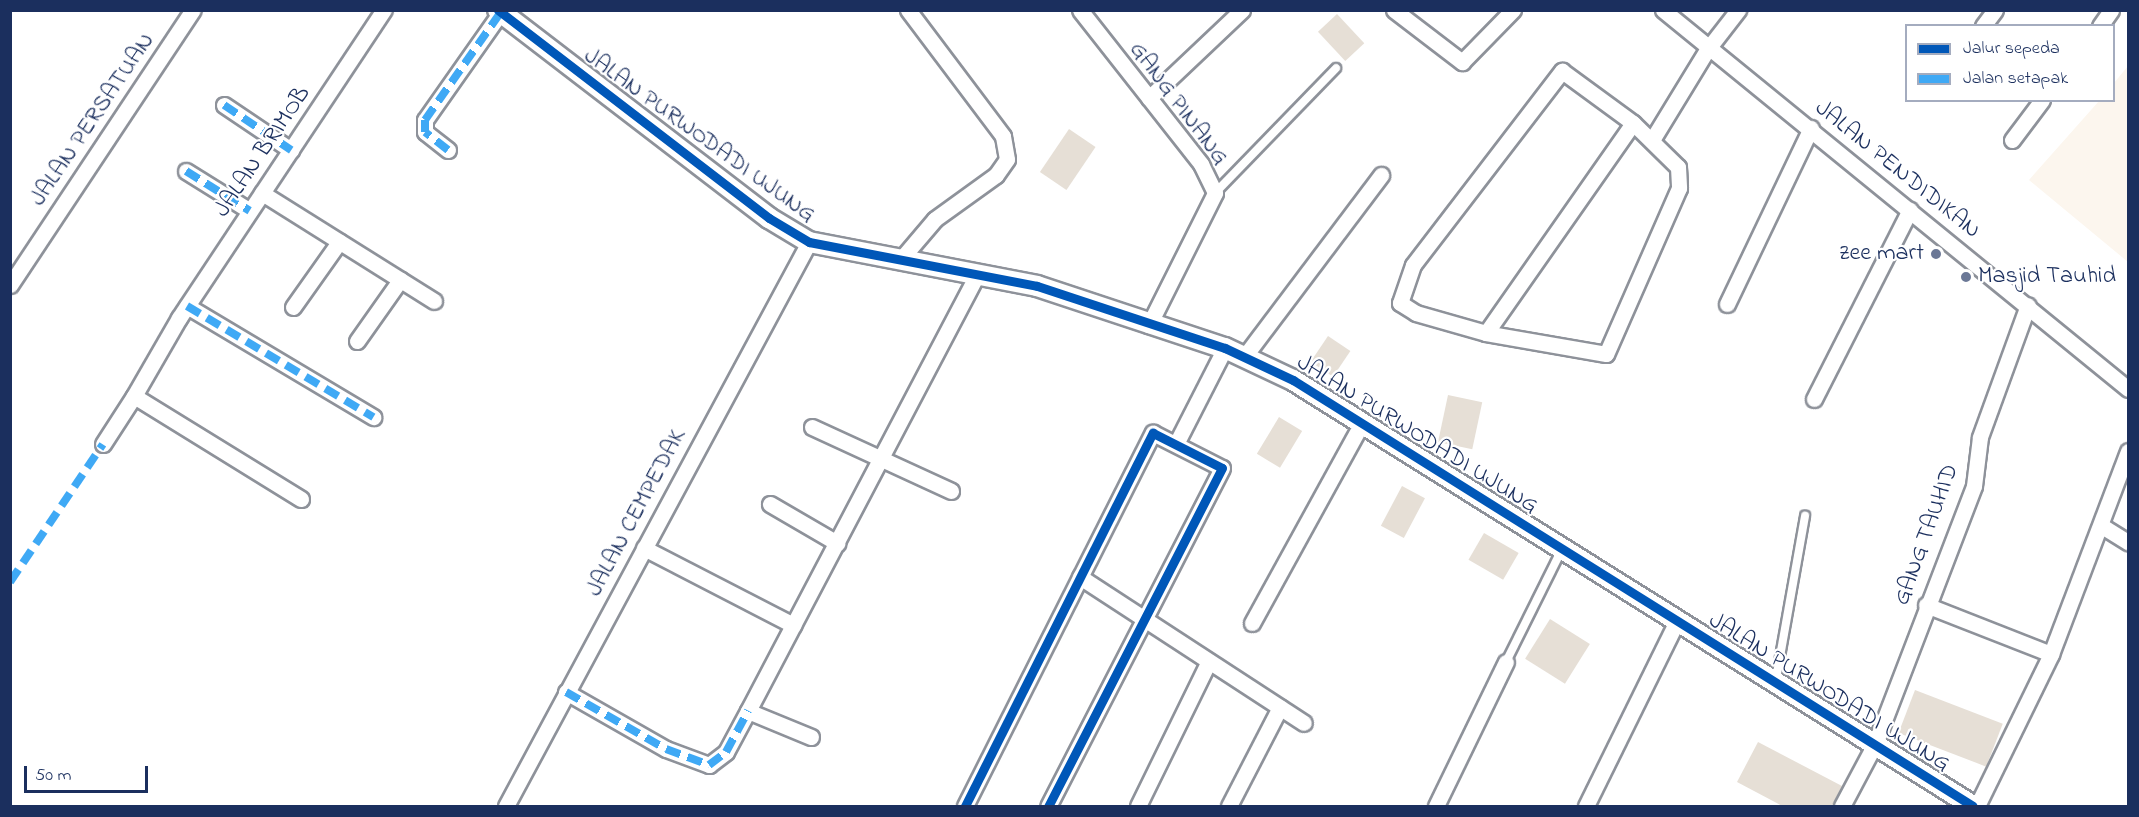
<!DOCTYPE html>
<html>
<head>
<meta charset="utf-8">
<style>
	body { margin:0 }
	#map { position:relative; width:2139px; height:817px; overflow:hidden; background:#fff; font-family:"Indie Flower",sans-serif }
	div>[style] { position:absolute }
	[style*='--x'] { left:calc(var(--x)*1px); top:calc(var(--y)*1px); width:calc(var(--w)*1px); rotate:calc(var(--a)*1deg) }
	.built>* { inset:0; background:#fcf6ee }
	.building>* { inset:0; background:#e6dfd6; transform-origin:0 0 }
	.roads { filter:drop-shadow(2px 0 #8e929a) drop-shadow(-2px 0 #8e929a) drop-shadow(0 2px #8e929a) drop-shadow(0 -2px #8e929a) }
	.service>* { height:8px; margin:-4px; padding:0 4px; transform-origin:4px; border-radius:4px; background:#fff }
	.minor>* { height:15px; margin:-7.5px; padding:0 7.5px; transform-origin:7.5px; border-radius:7.5px; background:#fff }
	.tertiary>* { height:20px; margin:-10px; padding:0 10px; transform-origin:10px; border-radius:10px; background:#fff }
	.quiet>* { height:8px; margin-top:-4px; transform-origin:0; background:repeating-linear-gradient(90deg,#3fa9f5 0 15px,transparent 0 23px) }
	.cycleway>* { height:9px; margin:-4.5px; padding:0 4.5px; transform-origin:4.5px; border-radius:4.5px; background:#0057b8 }
	.dots>* { width:16px; height:16px; translate:-50% -50%; box-sizing:border-box; border:3px solid #fff; border-radius:50% }
	span { translate:-50% -50%; white-space:nowrap; text-align:center; line-height:1.15; -webkit-text-stroke:4.5px #fff; paint-order:stroke }
	.street-label { font-size:24px; color:#1b2f5e }
	.poi-label { font-size:24px; color:#1b2f5e }
	.right { translate:-100% -50%; text-align:right }
	.left { translate:0 -50%; text-align:left }
	.frame { position:absolute; inset:0; border:12px solid #1b2f5e; pointer-events:none }
	.legend { position:absolute; left:1905px; top:24px; width:210px; height:78px; box-sizing:border-box; background:#fff; border:2px solid #a4acbf; margin:0; padding:8px 10px; list-style:none; font-size:18px; color:#1b2f5e }
	.legend li { display:flex; align-items:center; gap:12px; height:30px }
	.legend b { width:30px; border:2px solid #a4acbf }
	.scale { position:absolute; left:24px; top:766px; width:124px; height:27px; box-sizing:border-box; border:3px solid #1b2f5e; border-top:0; padding-left:8px; font-size:18px; line-height:21px; white-space:nowrap; color:#1b2f5e; -webkit-text-stroke:4px #fff; paint-order:stroke }
</style>
</head>
<body>
<div id="map">
	<div class="built">
		<div style="clip-path:polygon(2128px 66px,2128px 262px,2029px 180px,2099px 101px,2114px 100px,2114px 83px)"></div>
	</div>
	<div class="building">
		<div style="left:1337px;top:14px;width:40px;height:26px;rotate:47deg"></div>
		<div style="left:1069px;top:129px;width:32px;height:52px;rotate:34deg"></div>
		<div style="left:1328px;top:336px;width:27px;height:31px;rotate:34deg"></div>
		<div style="left:1448px;top:395px;width:35px;height:48px;rotate:12deg"></div>
		<div style="left:1279px;top:417px;width:27px;height:43px;rotate:31deg"></div>
		<div style="left:1402px;top:486px;width:26px;height:45px;rotate:28deg"></div>
		<div style="left:1484px;top:533px;width:40px;height:31px;rotate:30deg"></div>
		<div style="left:1550px;top:619px;width:47px;height:47px;rotate:32deg"></div>
		<div style="left:1915px;top:690px;width:94px;height:46px;rotate:21deg"></div>
		<div style="clip-path:polygon(1758px 742px,1842px 786px,1832px 807px,1784px 807px,1737px 782px)"></div>
	</div>
	<div class="roads">
		<div class="service">
			<div style="--x:1215;--y:193;--w:174;--a:-45.9"></div>
			<div style="--x:1506;--y:662;--w:126;--a:-63.6"></div>
			<div style="--x:1776;--y:679;--w:166;--a:-79.9"></div>
		</div>
		<div class="minor">
			<div style="--x:1080;--y:10;--w:196;--a:51.8"></div>
			<div style="--x:1201;--y:164;--w:32;--a:64"></div>
			<div style="--x:1215;--y:193;--w:148;--a:116.6"></div>
			<div style="--x:1394;--y:10;--w:86;--a:37.4"></div>
			<div style="--x:1462;--y:62;--w:73;--a:-45.6"></div>
			<div style="--x:1663;--y:10;--w:600;--a:39.18"></div>
			<div style="--x:1983;--y:26;--w:20;--a:-53"></div>
			<div style="--x:2100;--y:26;--w:19;--a:-55"></div>
			<div style="--x:1562;--y:71;--w:88;--a:36.2"></div>
			<div style="--x:1633;--y:123;--w:63;--a:44.4"></div>
			<div style="--x:1678;--y:167;--w:21;--a:87"></div>
			<div style="--x:1679;--y:188;--w:181;--a:113.7"></div>
			<div style="--x:1606;--y:354;--w:122;--a:-170.1"></div>
			<div style="--x:1486;--y:333;--w:73;--a:-164.1"></div>
			<div style="--x:1416;--y:313;--w:19;--a:-148"></div>
			<div style="--x:1400;--y:303;--w:40;--a:-71.1"></div>
			<div style="--x:1413;--y:265;--w:245;--a:-52.5"></div>
			<div style="--x:1149;--y:98;--w:128;--a:-43.4"></div>
			<div style="--x:224;--y:105;--w:81;--a:33.9"></div>
			<div style="--x:1652;--y:140;--w:105;--a:-58.6"></div>
			<div style="--x:1707;--y:50;--w:51;--a:-52.2"></div>
			<div style="--x:2012;--y:140;--w:50;--a:-53.1"></div>
			<div style="--x:448;--y:150;--w:29;--a:-142"></div>
			<div style="--x:425;--y:132;--w:12;--a:-90"></div>
			<div style="--x:425;--y:120;--w:132;--a:-54.9"></div>
			<div style="--x:186;--y:171;--w:75;--a:32"></div>
			<div style="--x:262;--y:193;--w:203;--a:32.1"></div>
			<div style="--x:901;--y:259;--w:52;--a:-49.6"></div>
			<div style="--x:935;--y:219;--w:75;--a:-35.8"></div>
			<div style="--x:996;--y:175;--w:19;--a:-55"></div>
			<div style="--x:1007;--y:159;--w:23;--a:-100"></div>
			<div style="--x:1003;--y:136;--w:158;--a:-127"></div>
			<div style="--x:10;--y:285;--w:330;--a:-56.4"></div>
			<div style="--x:1727;--y:304;--w:195;--a:-64.5"></div>
			<div style="--x:187;--y:306;--w:217;--a:30.8"></div>
			<div style="--x:293;--y:307;--w:80;--a:-54.7"></div>
			<div style="--x:1486;--y:333;--w:256;--a:-55"></div>
			<div style="--x:357;--y:341;--w:75;--a:-54.8"></div>
			<div style="--x:1244;--y:357;--w:228;--a:-53"></div>
			<div style="--x:1814;--y:399;--w:212;--a:-63.1"></div>
			<div style="--x:812;--y:427;--w:153;--a:24.7"></div>
			<div style="--x:103;--y:444;--w:57;--a:-57.1"></div>
			<div style="--x:1176;--y:444;--w:108;--a:-63"></div>
			<div style="--x:301;--y:499;--w:196;--a:-148.3"></div>
			<div style="--x:134;--y:396;--w:90;--a:-60"></div>
			<div style="--x:179;--y:318;--w:370;--a:-56.4"></div>
			<div style="--x:770;--y:504;--w:78;--a:30.2"></div>
			<div style="--x:2102;--y:526;--w:31;--a:32"></div>
			<div style="--x:644;--y:548;--w:168;--a:27.3"></div>
			<div style="--x:1080;--y:577;--w:267;--a:33.1"></div>
			<div style="--x:1926;--y:605;--w:134;--a:21.4"></div>
			<div style="--x:1252;--y:623;--w:228;--a:-61.2"></div>
			<div style="--x:566;--y:692;--w:115;--a:29.7"></div>
			<div style="--x:666;--y:749;--w:46;--a:20.4"></div>
			<div style="--x:709;--y:765;--w:21;--a:-37"></div>
			<div style="--x:726;--y:752;--w:47;--a:-61.8"></div>
			<div style="--x:811;--y:737;--w:68;--a:-157.6"></div>
			<div style="--x:748;--y:711;--w:493;--a:-62.3"></div>
			<div style="--x:506;--y:806;--w:640;--a:-61.75"></div>
			<div style="--x:965;--y:806;--w:418;--a:-63.3"></div>
			<div style="--x:1153;--y:433;--w:77;--a:26.9"></div>
			<div style="--x:1222;--y:468;--w:380;--a:117.2"></div>
			<div style="--x:1138;--y:806;--w:161;--a:-63.9"></div>
			<div style="--x:1229;--y:806;--w:111;--a:-62.7"></div>
			<div style="--x:1436;--y:806;--w:160;--a:-64.1"></div>
			<div style="--x:1586;--y:806;--w:206;--a:-63.8"></div>
			<div style="--x:1842;--y:806;--w:70;--a:-62"></div>
			<div style="--x:1875;--y:744;--w:276;--a:-69"></div>
			<div style="--x:1974;--y:486;--w:49;--a:-83"></div>
			<div style="--x:1980;--y:437;--w:140;--a:-70"></div>
			<div style="--x:1977;--y:806;--w:169;--a:-64"></div>
			<div style="--x:2051;--y:654;--w:217;--a:-69.2"></div>
		</div>
		<div class="tertiary">
			<div style="--x:498;--y:10;--w:342;--a:37.5"></div>
			<div style="--x:769;--y:218;--w:47;--a:31"></div>
			<div style="--x:809;--y:242;--w:232;--a:10.9"></div>
			<div style="--x:1037;--y:286;--w:198;--a:18.3"></div>
			<div style="--x:1225;--y:348;--w:75;--a:25.2"></div>
			<div style="--x:1293;--y:380;--w:802;--a:32.07"></div>
		</div>
	</div>
	<div class="quiet">
		<div style="--x:224;--y:105;--w:81;--a:33.9"></div>
		<div style="--x:448;--y:150;--w:29;--a:-142"></div>
		<div style="--x:425;--y:132;--w:12;--a:-90"></div>
		<div style="--x:425;--y:120;--w:132;--a:-54.9"></div>
		<div style="--x:186;--y:171;--w:75;--a:32"></div>
		<div style="--x:187;--y:306;--w:217;--a:30.8"></div>
		<div style="--x:10;--y:582;--w:166;--a:-56"></div>
		<div style="--x:566;--y:692;--w:115;--a:29.7"></div>
		<div style="--x:666;--y:749;--w:46;--a:20.4"></div>
		<div style="--x:709;--y:765;--w:21;--a:-37"></div>
		<div style="--x:726;--y:752;--w:47;--a:-61.8"></div>
	</div>
	<div class="cycleway">
		<div style="--x:498;--y:10;--w:342;--a:37.5"></div>
		<div style="--x:769;--y:218;--w:47;--a:31"></div>
		<div style="--x:809;--y:242;--w:232;--a:10.9"></div>
		<div style="--x:1037;--y:286;--w:198;--a:18.3"></div>
		<div style="--x:1225;--y:348;--w:75;--a:25.2"></div>
		<div style="--x:1293;--y:380;--w:802;--a:32.07"></div>
		<div style="--x:965;--y:806;--w:418;--a:-63.3"></div>
		<div style="--x:1153;--y:433;--w:77;--a:26.9"></div>
		<div style="--x:1222;--y:468;--w:380;--a:117.2"></div>
	</div>
	<div class="dots">
		<div style="left:1936px;top:254px;background:#6b7896"></div>
		<div style="left:1966px;top:277px;background:#6b7896"></div>
	</div>
	<div class="street-label">
		<span style="left:1178px;top:104px;rotate:53deg">GANG PINANG</span>
		<span style="left:93px;top:120px;rotate:-56deg">JALAN PERSATUAN</span>
		<span style="left:699px;top:136px;rotate:36deg">JALAN PURWODADI UJUNG</span>
		<span style="left:263px;top:152px;rotate:-56deg">JALAN BRIMOB</span>
		<span style="left:1897px;top:170px;rotate:39deg">JALAN PENDIDIKAN</span>
		<span style="left:1417px;top:435px;rotate:32deg">JALAN PURWODADI UJUNG</span>
		<span style="left:637px;top:513px;rotate:-62deg">JALAN CEMPEDAK</span>
		<span style="left:1927px;top:535px;rotate:-70deg">GANG TAUHID</span>
		<span style="left:1829px;top:693px;rotate:32deg">JALAN PURWODADI UJUNG</span>
	</div>
	<div class="poi-label">
		<span class="right" style="left:1924px;top:254px">zee mart</span>
		<span class="left" style="left:1978px;top:277px">Masjid Tauhid</span>
	</div>
	<div class="frame"></div>
	<ul class="legend">
	<li><b style="height:8px;background:#0057b8"></b>Jalur sepeda</li>
	<li><b style="height:8px;background:#3fa9f5"></b>Jalan setapak</li>
	</ul>
	<div class="scale">50 m</div>
</div>
</body>
</html>
